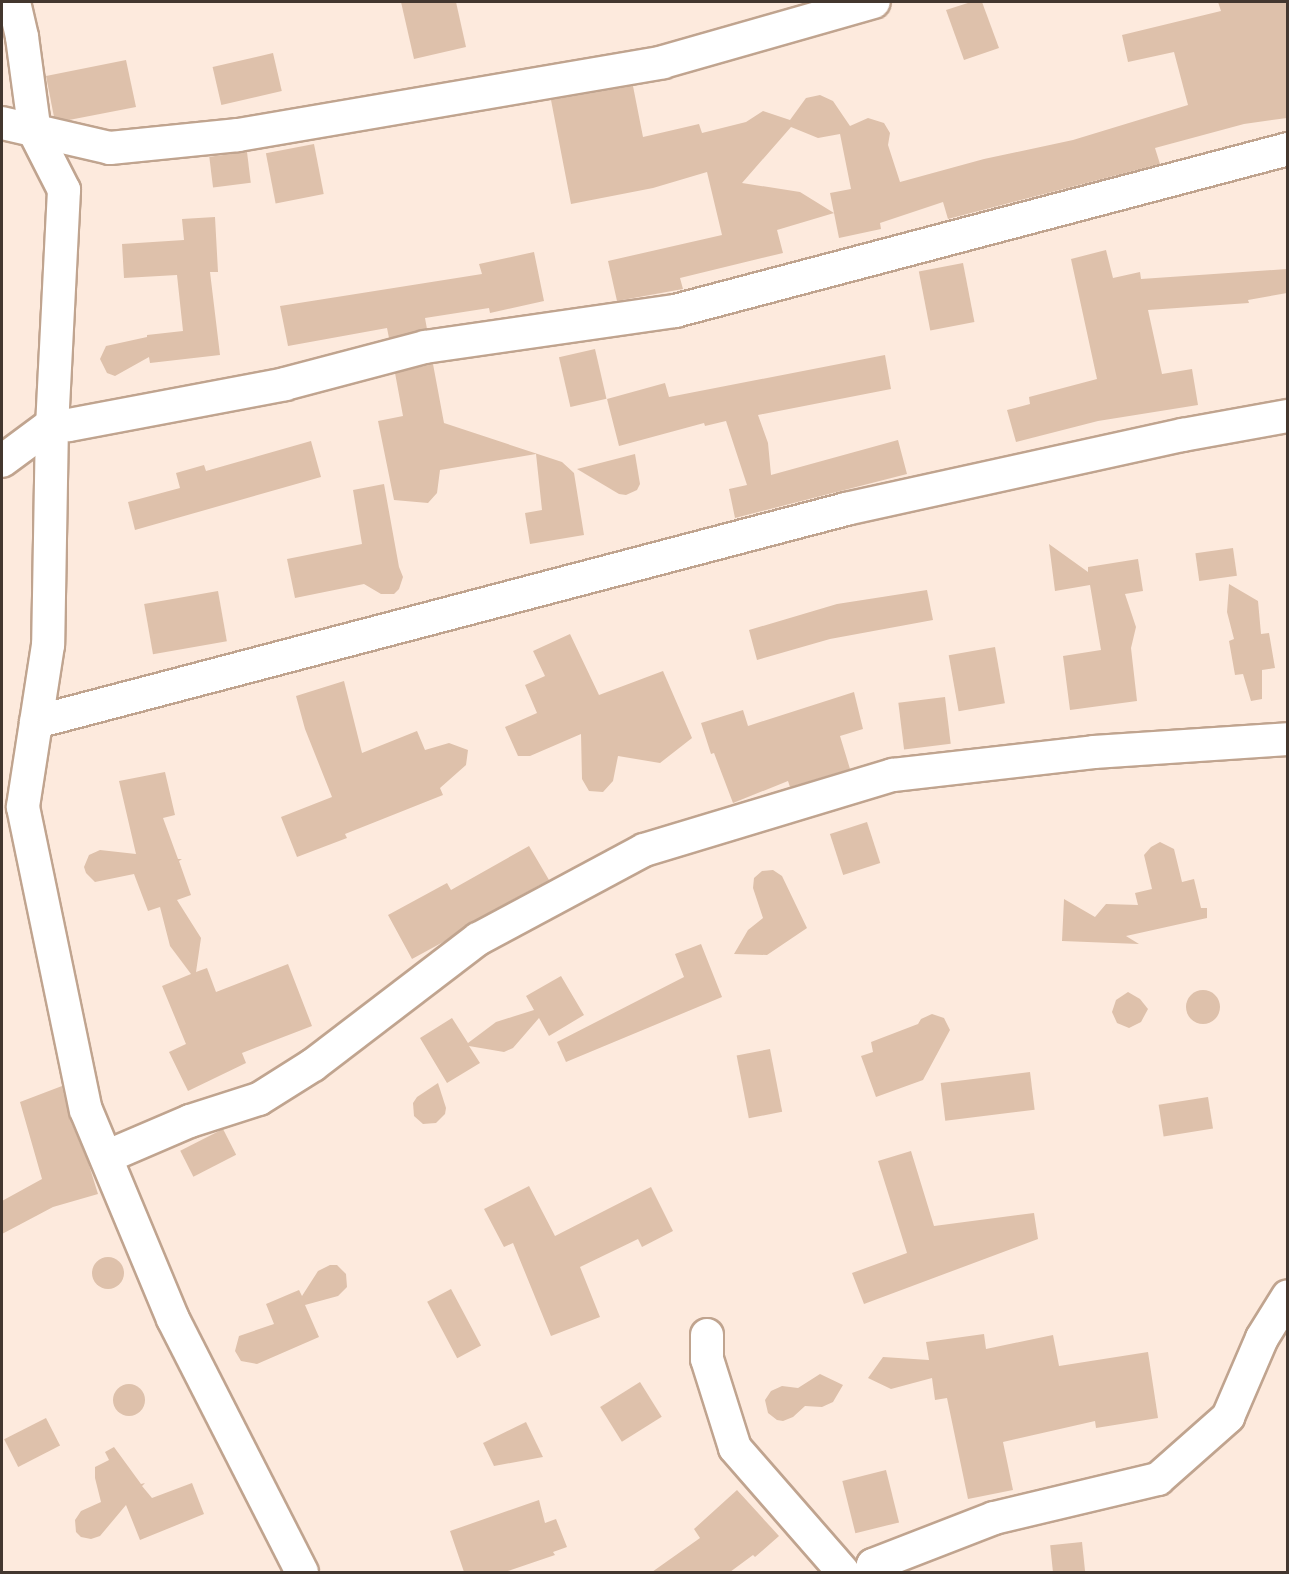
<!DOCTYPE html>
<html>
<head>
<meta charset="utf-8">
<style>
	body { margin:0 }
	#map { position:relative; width:1289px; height:1574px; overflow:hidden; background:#fdeadd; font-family:Georgia,serif }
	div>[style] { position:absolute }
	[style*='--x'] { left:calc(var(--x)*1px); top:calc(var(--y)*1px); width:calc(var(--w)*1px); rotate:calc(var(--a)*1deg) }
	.building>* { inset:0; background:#dec1ab; transform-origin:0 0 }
	.round { border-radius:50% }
	.roads { filter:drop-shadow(2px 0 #c0a48f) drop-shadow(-2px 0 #c0a48f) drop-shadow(0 2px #c0a48f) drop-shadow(0 -2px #c0a48f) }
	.minor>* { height:32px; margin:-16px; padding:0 16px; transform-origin:16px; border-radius:16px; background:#fff }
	span { translate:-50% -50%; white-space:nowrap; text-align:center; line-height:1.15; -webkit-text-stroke:4.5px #fdeadd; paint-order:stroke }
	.frame { position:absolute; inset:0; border:3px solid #43372f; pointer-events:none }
</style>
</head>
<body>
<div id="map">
	<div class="building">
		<div style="clip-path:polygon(401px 2px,456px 2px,466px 47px,414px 59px)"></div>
		<div style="clip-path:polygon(971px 2px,982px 2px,999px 48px,964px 60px,946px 10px)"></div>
		<div style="clip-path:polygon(1218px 2px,1287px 2px,1287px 118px,1244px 124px,1155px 148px,1160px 164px,948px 219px,943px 202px,880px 223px,881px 229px,839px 238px,830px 193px,851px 189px,840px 134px,818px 138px,791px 127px,742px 183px,800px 192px,834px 213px,777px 230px,783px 253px,680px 278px,683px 289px,617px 301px,608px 261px,722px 235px,707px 172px,653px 188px,571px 204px,551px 100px,633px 86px,643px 137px,699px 124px,702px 133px,746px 122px,763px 111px,790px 120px,806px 98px,820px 95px,833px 101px,850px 126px,868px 118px,884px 123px,890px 133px,888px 145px,900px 182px,984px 159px,1073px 140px,1188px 105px,1174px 52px,1128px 62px,1122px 35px,1221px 11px)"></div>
		<div style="left:273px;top:53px;width:39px;height:62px;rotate:77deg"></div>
		<div style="clip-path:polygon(126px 60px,136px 107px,69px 120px,54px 117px,46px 76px)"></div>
		<div style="left:314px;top:144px;width:51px;height:49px;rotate:79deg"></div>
		<div style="left:247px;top:152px;width:31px;height:38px;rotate:83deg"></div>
		<div style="clip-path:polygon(215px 217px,218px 272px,210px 272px,220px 355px,150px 363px,149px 357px,115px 376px,107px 373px,100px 359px,106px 346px,147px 337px,147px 335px,183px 331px,177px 275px,124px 278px,122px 244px,184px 240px,182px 219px)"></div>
		<div style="clip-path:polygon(1106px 250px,1113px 278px,1140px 272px,1141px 279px,1287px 269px,1287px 293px,1248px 300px,1249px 303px,1148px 310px,1162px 374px,1192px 369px,1198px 405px,1098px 421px,1016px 442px,1007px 410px,1030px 404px,1029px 397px,1097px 379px,1071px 259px)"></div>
		<div style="clip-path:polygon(534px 252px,544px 301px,490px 313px,489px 308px,425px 318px,427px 329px,389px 338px,387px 328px,288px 346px,280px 306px,482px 274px,479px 264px)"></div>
		<div style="left:963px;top:263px;width:60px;height:45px;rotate:79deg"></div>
		<div style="left:595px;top:349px;width:51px;height:37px;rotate:77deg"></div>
		<div style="clip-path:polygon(885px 355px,891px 389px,758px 415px,768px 443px,771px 475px,898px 440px,907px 474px,735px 518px,729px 489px,747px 485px,726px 421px,705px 426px,704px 423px,619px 446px,607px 399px,665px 383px,669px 397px)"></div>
		<div style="clip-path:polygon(433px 364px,444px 423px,562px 462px,574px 473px,584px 535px,530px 544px,525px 513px,542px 510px,536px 454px,440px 470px,437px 493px,428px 503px,394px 500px,378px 421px,403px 416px,395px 373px)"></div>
		<div style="clip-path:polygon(311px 441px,321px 477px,135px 530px,128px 502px,180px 488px,176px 473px,204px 465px,206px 471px)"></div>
		<div style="clip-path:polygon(635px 454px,640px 484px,637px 490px,626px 495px,619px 494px,577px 469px)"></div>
		<div style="clip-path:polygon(384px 484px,399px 567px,403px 577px,399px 589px,394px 594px,381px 594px,364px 584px,295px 598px,287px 559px,362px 544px,353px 490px)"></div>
		<div style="clip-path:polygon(1049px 544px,1088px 572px,1088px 567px,1138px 559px,1143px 591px,1125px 594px,1136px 627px,1131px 648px,1137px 701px,1070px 710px,1063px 656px,1101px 650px,1090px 585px,1055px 591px)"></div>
		<div style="left:1233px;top:548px;width:28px;height:38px;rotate:82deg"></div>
		<div style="clip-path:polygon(1229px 584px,1258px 601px,1261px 634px,1269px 633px,1275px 668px,1262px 670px,1262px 699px,1251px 701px,1243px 674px,1235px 675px,1229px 641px,1234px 639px,1227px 612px)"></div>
		<div style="clip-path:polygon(927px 590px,933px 620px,830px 639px,757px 660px,749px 630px,837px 604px)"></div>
		<div style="left:218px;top:591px;width:51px;height:75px;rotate:80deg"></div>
		<div style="clip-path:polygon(570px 634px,599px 695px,663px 671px,692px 738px,660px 763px,618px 756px,613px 781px,603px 792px,589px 791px,582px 779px,581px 734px,530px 756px,518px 756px,505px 727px,537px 713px,525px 685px,545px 676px,533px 651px)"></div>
		<div style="left:995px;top:647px;width:57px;height:47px;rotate:80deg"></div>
		<div style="clip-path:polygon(344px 681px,362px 753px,417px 731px,425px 750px,449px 743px,468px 750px,466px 765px,440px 788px,443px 795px,345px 834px,347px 838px,297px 857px,281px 817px,332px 797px,305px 729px,296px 696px)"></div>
		<div style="clip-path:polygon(854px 692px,863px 729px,840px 736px,850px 769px,790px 787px,788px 781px,733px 803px,714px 753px,711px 754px,701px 723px,743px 710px,748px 726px)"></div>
		<div style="left:945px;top:697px;width:47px;height:47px;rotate:83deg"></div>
		<div style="clip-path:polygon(165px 772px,175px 815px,163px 818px,178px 859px,182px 859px,179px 861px,191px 895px,177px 900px,201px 938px,196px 972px,207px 968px,216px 992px,288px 964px,312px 1026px,242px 1053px,246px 1063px,188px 1091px,169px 1052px,186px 1044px,162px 986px,191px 974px,170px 946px,160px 907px,148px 911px,134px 874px,95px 882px,86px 873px,84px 867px,89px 855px,100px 850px,136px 854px,119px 781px)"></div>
		<div style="left:867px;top:822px;width:43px;height:39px;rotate:72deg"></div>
		<div style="clip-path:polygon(1160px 842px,1174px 849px,1182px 882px,1194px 879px,1201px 908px,1207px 908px,1207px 918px,1126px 936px,1139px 944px,1062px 941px,1064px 899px,1095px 917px,1106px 904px,1138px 905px,1135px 893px,1152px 889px,1144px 855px,1151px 847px)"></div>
		<div style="clip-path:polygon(529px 846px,549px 880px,470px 923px,445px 941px,412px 959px,388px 915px,447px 883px,451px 890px)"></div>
		<div style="clip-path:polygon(773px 870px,782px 876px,807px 928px,767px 955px,734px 954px,748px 930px,763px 918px,753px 888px,754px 878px,762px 871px)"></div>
		<div style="clip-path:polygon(701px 944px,722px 997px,566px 1062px,557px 1042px,684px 977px,675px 954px)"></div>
		<div style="clip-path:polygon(561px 976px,584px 1015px,549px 1036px,539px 1018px,513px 1048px,504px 1052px,469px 1046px,480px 1063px,447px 1083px,420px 1038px,452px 1018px,468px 1043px,496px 1022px,534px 1010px,526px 996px)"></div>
		<div class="round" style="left:1186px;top:990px;width:34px;height:34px"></div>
		<div style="clip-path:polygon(1128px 992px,1140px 999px,1148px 1009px,1141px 1022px,1129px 1028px,1117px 1023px,1112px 1012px,1116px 1000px)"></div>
		<div style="clip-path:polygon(932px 1014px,944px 1018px,950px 1030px,923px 1080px,876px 1097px,861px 1056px,873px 1052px,871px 1042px,918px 1024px,921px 1019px)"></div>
		<div style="left:770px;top:1049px;width:64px;height:34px;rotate:79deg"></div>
		<div style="left:1030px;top:1072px;width:38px;height:90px;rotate:83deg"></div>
		<div style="clip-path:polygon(438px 1083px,446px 1108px,445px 1114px,436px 1123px,423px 1124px,414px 1116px,413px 1103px,417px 1097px)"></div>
		<div style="clip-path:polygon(62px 1086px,69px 1117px,88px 1162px,98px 1194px,53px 1207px,2px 1234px,2px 1201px,42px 1179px,20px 1102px)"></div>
		<div style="left:1208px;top:1097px;width:32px;height:50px;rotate:81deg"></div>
		<div style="left:223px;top:1129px;width:29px;height:48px;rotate:63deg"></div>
		<div style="clip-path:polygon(911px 1151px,934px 1226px,1034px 1213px,1038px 1239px,864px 1304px,852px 1273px,907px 1253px,878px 1161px)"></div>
		<div style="clip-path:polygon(529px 1186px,555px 1236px,651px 1187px,673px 1231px,642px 1247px,638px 1239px,580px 1267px,600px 1317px,551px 1336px,513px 1243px,504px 1247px,484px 1209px)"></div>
		<div class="round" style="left:92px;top:1257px;width:32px;height:32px"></div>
		<div style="clip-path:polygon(330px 1265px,337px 1265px,346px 1274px,347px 1287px,338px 1296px,305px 1305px,319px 1337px,257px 1364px,241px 1361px,235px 1351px,239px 1336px,274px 1324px,266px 1304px,299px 1290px,302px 1296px,318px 1271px)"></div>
		<div style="left:451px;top:1289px;width:64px;height:27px;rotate:62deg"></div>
		<div style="clip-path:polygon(984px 1334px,986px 1349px,1053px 1335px,1059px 1366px,1148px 1352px,1158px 1418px,1096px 1428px,1095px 1421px,1003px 1442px,1013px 1490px,968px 1499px,947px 1398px,935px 1400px,932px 1378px,891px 1389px,868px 1378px,883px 1357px,929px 1360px,926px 1342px)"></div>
		<div style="clip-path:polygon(820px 1374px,843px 1385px,833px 1402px,822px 1407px,805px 1406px,793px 1417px,783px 1421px,777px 1420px,768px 1413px,765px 1400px,771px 1391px,782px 1386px,798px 1388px)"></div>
		<div style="left:640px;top:1382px;width:41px;height:47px;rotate:58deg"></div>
		<div class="round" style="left:113px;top:1384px;width:32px;height:32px"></div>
		<div style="left:46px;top:1418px;width:31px;height:47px;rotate:63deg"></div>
		<div style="clip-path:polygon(526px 1422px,543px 1457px,494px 1466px,483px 1443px)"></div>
		<div style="clip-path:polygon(114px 1447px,141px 1484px,145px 1483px,142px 1486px,152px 1498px,192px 1483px,204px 1514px,140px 1540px,126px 1505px,100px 1536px,91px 1539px,81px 1537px,76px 1532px,75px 1520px,81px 1511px,101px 1502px,95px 1478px,95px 1467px,109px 1460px,105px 1452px)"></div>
		<div style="left:886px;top:1470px;width:54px;height:45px;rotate:76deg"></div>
		<div style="clip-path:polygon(737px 1490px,779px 1536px,755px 1557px,753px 1555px,730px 1572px,652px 1572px,700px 1538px,694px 1529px)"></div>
		<div style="clip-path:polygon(539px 1500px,545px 1523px,556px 1519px,567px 1547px,553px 1552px,555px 1555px,505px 1572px,464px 1572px,450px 1531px)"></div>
		<div style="left:1082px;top:1542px;width:30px;height:32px;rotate:84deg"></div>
	</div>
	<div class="roads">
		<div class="minor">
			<div style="--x:14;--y:2;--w:36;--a:77"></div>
			<div style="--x:22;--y:37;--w:97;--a:82.3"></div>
			<div style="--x:35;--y:133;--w:64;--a:63"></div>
			<div style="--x:64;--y:190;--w:234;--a:92.9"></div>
			<div style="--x:52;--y:424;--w:221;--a:91"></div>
			<div style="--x:48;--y:645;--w:164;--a:98.8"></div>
			<div style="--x:23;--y:807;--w:309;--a:78.3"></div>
			<div style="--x:86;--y:1110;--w:226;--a:67.4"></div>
			<div style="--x:173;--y:1319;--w:284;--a:63"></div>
			<div style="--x:2;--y:123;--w:111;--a:13"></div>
			<div style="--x:110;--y:148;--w:129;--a:-5.8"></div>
			<div style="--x:238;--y:135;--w:431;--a:-9.7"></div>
			<div style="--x:663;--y:62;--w:219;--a:-15.9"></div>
			<div style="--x:2;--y:461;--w:62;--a:-36.5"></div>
			<div style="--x:52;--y:424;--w:17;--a:3"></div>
			<div style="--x:69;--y:425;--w:220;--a:-10.7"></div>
			<div style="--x:285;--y:384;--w:145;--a:-14.8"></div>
			<div style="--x:425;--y:347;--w:253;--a:-8.2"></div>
			<div style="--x:675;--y:311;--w:634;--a:-14.8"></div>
			<div style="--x:36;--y:722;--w:838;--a:-14.73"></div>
			<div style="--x:846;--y:509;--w:345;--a:-12.4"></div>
			<div style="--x:1183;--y:435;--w:107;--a:-10.3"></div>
			<div style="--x:106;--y:1157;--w:91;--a:-23.2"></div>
			<div style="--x:190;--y:1121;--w:72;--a:-17.7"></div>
			<div style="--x:259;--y:1099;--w:64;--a:-32.2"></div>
			<div style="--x:313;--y:1065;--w:208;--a:-37.4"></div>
			<div style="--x:478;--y:939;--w:188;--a:-28.2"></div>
			<div style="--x:644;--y:850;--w:260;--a:-16.8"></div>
			<div style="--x:893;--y:775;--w:202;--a:-6.5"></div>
			<div style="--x:1094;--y:752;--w:194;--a:-3.8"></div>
			<div style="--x:707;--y:1335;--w:24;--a:90"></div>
			<div style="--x:707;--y:1359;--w:93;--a:72.5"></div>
			<div style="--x:735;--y:1448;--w:164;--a:48.9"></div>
			<div style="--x:873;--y:1572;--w:7;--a:-90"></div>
			<div style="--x:873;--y:1565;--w:130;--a:-21.2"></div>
			<div style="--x:994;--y:1518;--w:169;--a:-13.4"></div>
			<div style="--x:1158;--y:1479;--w:94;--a:-41.5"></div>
			<div style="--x:1228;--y:1417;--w:86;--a:-66.7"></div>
			<div style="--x:1262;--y:1338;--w:49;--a:-58.2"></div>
		</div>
	</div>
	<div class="frame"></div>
</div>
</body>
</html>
